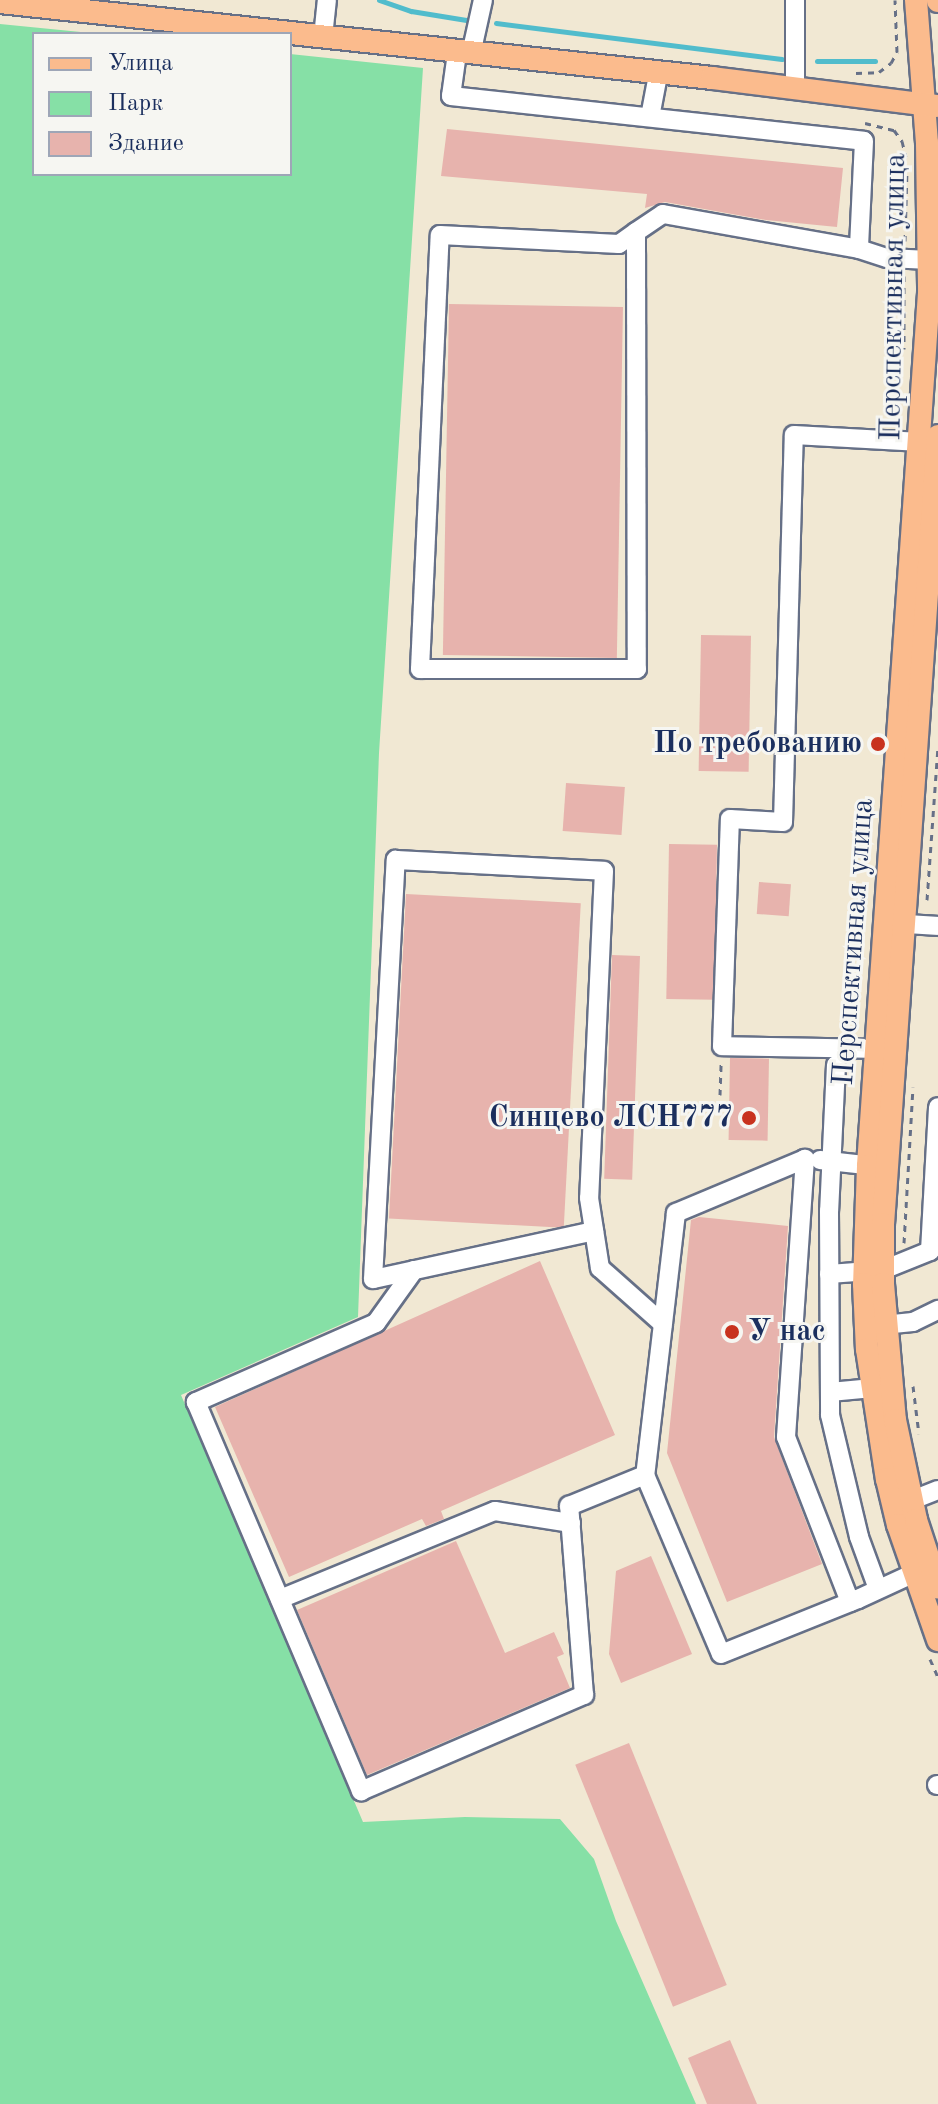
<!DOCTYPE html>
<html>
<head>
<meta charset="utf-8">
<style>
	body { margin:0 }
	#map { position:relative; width:938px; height:2104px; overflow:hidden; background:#f1e8d3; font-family:"Old Standard TT",serif }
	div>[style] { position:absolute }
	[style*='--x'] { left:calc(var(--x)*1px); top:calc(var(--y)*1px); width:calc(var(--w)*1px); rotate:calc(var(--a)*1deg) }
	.green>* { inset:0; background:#86e0a6 }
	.stream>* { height:5px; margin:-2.5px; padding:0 2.5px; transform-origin:2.5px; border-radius:2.5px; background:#51bccc }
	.building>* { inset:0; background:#e7b3ad; transform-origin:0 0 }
	.path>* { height:3px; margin-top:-1.5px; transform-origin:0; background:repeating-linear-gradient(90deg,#667087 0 6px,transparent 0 12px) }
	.roads { filter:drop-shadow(2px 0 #667087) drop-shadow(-2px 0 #667087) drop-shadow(0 2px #667087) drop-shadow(0 -2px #667087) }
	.minor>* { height:18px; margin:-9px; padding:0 9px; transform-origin:9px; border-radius:9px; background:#fff }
	.major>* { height:22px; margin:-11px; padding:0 11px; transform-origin:11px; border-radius:11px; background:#fbbb8d }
	.dots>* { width:22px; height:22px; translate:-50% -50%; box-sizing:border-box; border:4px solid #f6f6f2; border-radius:50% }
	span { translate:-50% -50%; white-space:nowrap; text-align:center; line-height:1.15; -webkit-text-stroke:6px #f6f6f2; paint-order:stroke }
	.street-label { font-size:30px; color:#1b2f5e }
	.poi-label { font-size:30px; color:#1b2f5e; font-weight:700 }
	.right { translate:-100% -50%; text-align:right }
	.left { translate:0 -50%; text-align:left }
	.legend { position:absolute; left:32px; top:32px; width:260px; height:144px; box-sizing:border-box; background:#f6f6f2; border:2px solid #9ea6b7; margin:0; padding:10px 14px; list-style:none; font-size:24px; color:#1b2f5e }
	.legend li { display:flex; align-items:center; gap:16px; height:40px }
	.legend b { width:40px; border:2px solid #9ea6b7 }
</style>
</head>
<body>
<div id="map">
	<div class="green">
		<div style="clip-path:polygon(0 24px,101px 34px,34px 34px,34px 174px,290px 174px,290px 54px,423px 68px,379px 753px,358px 1317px,181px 1395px,363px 1822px,465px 1817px,560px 1819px,594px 1859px,616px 1921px,696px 2104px,0 2104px)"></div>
	</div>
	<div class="stream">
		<div style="--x:379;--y:0;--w:34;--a:19"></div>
		<div style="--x:411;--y:11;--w:56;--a:9.3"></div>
		<div style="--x:496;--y:23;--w:288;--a:7.2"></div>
		<div style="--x:817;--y:61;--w:58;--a:0"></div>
	</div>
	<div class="building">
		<div style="clip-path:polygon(447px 129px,843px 168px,837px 227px,766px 220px,665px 202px,645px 208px,647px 194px,441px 176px)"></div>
		<div style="left:449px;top:304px;width:174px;height:351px;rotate:1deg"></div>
		<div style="left:701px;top:635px;width:50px;height:136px;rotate:1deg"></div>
		<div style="left:566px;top:783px;width:59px;height:48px;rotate:4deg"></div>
		<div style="left:669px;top:844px;width:48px;height:155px;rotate:1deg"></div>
		<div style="left:759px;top:882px;width:32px;height:32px;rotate:4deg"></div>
		<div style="left:406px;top:894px;width:175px;height:325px;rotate:3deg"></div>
		<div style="left:612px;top:955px;width:28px;height:224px;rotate:2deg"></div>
		<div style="left:730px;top:1058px;width:39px;height:82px;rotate:1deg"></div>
		<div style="clip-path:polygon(699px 1217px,788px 1226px,774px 1437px,822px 1564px,727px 1602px,667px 1453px,691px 1220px)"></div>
		<div style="clip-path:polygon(540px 1261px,615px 1435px,441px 1511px,444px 1519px,426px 1526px,422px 1519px,289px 1577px,215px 1407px)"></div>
		<div style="clip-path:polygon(456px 1541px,505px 1653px,554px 1632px,564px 1654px,557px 1657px,570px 1688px,367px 1775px,297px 1610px)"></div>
		<div style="clip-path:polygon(651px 1556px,692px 1654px,621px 1683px,609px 1654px,616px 1571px)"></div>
		<div style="left:629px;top:1743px;width:261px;height:58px;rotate:68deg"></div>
		<div style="clip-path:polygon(730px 2040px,757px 2104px,707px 2104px,688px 2058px)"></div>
	</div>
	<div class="path">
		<div style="--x:856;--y:73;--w:23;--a:-2"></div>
		<div style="--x:879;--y:72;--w:15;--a:-37"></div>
		<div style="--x:891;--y:63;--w:13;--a:-61"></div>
		<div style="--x:897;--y:52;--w:52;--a:-92.2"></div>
		<div style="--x:865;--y:123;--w:30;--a:14"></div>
		<div style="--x:894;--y:130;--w:14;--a:54"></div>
		<div style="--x:902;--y:141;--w:16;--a:76"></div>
		<div style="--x:905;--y:241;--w:73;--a:-88.4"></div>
		<div style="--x:904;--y:276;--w:73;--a:90"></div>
		<div style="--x:927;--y:900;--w:154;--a:-85.9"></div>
		<div style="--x:720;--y:1095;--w:32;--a:-88"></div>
		<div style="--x:904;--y:1243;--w:156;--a:-86.7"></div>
		<div style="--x:913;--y:1386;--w:48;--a:82.9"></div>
		<div style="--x:930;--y:1659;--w:20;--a:66"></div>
	</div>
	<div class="roads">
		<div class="minor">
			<div style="--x:795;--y:0;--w:89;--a:90"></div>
			<div style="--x:323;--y:37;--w:37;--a:-84"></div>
			<div style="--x:457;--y:53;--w:43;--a:97.9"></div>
			<div style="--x:451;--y:96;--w:415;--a:6.2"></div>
			<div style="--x:864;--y:141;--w:108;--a:92.7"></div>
			<div style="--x:859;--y:249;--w:29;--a:18"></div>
			<div style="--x:887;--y:258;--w:43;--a:2.7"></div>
			<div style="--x:471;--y:54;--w:55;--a:-77.5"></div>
			<div style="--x:650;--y:117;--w:43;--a:-79.2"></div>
			<div style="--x:636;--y:232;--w:437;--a:89.9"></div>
			<div style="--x:637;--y:669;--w:217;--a:180"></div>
			<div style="--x:420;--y:669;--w:434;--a:-87.4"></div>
			<div style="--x:440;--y:235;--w:179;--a:2.9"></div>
			<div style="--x:619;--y:244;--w:21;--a:-35"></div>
			<div style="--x:636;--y:232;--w:32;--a:-34"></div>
			<div style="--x:663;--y:214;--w:199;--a:10.1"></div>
			<div style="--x:892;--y:923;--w:46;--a:3.7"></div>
			<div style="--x:887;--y:1049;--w:165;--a:-179"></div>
			<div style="--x:722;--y:1046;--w:227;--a:-88"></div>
			<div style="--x:730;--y:819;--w:53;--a:3.2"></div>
			<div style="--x:783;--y:822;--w:387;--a:-88.4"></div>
			<div style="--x:794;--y:435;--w:127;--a:3.2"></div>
			<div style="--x:836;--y:1065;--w:146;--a:92.7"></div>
			<div style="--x:829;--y:1211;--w:204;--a:89.7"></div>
			<div style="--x:830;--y:1415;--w:125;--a:76.6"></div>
			<div style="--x:859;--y:1537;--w:55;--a:69.9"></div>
			<div style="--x:820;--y:1160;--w:62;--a:6.4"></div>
			<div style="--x:594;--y:1231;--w:226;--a:167.7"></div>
			<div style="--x:373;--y:1279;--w:420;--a:-86.9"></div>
			<div style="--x:396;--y:860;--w:208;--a:3"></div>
			<div style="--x:604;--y:871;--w:327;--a:92.6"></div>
			<div style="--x:589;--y:1198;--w:71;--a:81.1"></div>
			<div style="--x:600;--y:1268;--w:84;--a:41.6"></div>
			<div style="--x:414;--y:1270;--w:65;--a:125.6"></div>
			<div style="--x:376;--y:1323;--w:197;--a:156.3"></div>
			<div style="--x:196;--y:1402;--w:423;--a:67"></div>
			<div style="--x:361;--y:1791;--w:243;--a:-23.3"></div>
			<div style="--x:584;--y:1695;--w:190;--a:-94.5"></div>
			<div style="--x:569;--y:1506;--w:82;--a:-22.2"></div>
			<div style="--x:829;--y:1274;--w:54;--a:-4.2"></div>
			<div style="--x:883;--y:1270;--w:51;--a:-22"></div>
			<div style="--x:930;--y:1251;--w:144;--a:-86.8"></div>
			<div style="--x:873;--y:1326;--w:40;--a:-5.7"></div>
			<div style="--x:913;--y:1322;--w:28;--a:-26"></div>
			<div style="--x:830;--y:1392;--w:43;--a:-5.3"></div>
			<div style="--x:900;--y:1505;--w:41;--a:-21.5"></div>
			<div style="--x:280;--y:1599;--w:232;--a:-22.3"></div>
			<div style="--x:495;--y:1511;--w:77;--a:9"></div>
			<div style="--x:850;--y:1602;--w:177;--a:-111.2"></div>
			<div style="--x:786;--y:1437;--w:279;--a:-86.1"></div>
			<div style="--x:805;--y:1159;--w:140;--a:157.3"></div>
			<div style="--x:676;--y:1213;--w:264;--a:96.7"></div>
			<div style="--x:645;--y:1475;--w:194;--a:67"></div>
			<div style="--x:721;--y:1654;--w:148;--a:-21.9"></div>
			<div style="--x:858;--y:1599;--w:74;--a:-24.8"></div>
			<div style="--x:937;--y:1785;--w:1;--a:0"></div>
		</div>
		<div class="major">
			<div style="--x:916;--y:0;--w:143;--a:85.6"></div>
			<div style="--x:927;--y:143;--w:150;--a:89.2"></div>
			<div style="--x:929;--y:293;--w:875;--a:94"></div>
			<div style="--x:868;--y:1166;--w:118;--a:91.9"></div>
			<div style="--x:864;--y:1284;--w:65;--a:87.4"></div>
			<div style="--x:867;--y:1349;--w:132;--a:81.3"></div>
			<div style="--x:887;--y:1479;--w:47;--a:76.6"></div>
			<div style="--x:898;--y:1525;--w:122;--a:70.8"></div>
			<div style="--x:938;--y:0;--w:1;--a:90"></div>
			<div style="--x:0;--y:2;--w:716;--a:6.09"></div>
			<div style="--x:712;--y:78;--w:227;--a:7.1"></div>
			<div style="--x:938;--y:436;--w:790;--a:93.99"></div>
			<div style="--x:883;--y:1224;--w:60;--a:90"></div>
			<div style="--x:883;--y:1284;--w:137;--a:85"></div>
			<div style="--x:895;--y:1420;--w:102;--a:78.1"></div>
			<div style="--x:916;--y:1520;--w:71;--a:71.8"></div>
		</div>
	</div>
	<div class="dots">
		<div style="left:878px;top:744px;background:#c8321e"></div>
		<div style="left:749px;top:1118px;background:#c8321e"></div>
		<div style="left:732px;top:1332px;background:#c8321e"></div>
	</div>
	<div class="street-label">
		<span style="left:894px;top:297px;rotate:-89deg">Перспективная улица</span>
		<span style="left:854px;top:942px;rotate:-86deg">Перспективная улица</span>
	</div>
	<div class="poi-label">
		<span class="right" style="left:862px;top:744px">По требованию</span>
		<span class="right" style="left:733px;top:1118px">Синцево ЛСН777</span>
		<span class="left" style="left:748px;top:1332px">У нас</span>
	</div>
	<ul class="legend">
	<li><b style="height:10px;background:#fbbb8d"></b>Улица</li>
	<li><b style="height:22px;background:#86e0a6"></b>Парк</li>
	<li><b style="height:22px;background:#e7b3ad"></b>Здание</li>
	</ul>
</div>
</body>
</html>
